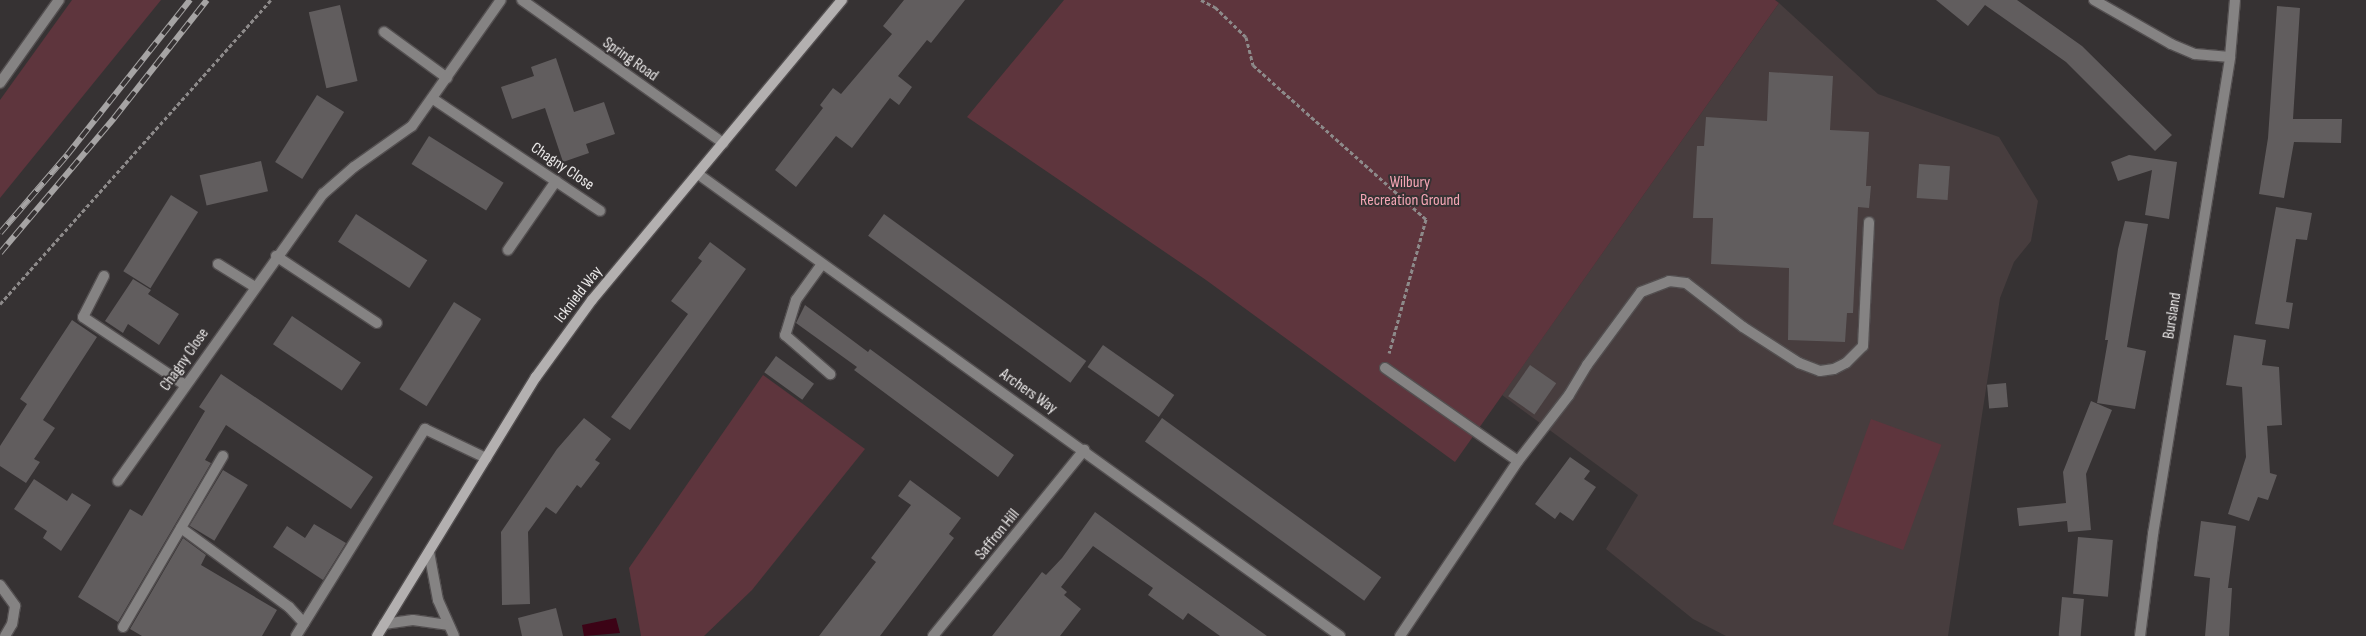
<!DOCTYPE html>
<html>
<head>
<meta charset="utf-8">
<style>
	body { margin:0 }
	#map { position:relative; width:2366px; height:636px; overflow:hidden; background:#363233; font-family:"Sofia Sans Condensed",sans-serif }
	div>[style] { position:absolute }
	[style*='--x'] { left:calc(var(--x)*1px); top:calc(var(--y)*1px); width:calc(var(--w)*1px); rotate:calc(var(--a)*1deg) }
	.built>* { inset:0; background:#473d3e }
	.green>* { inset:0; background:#5e353d; transform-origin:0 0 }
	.water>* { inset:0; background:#3c0316 }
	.building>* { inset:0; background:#615d5e; transform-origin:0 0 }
	.path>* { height:3px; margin-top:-1.5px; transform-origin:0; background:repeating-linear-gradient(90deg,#8d8a8a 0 4px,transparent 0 6.5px) }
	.roads { filter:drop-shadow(1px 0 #534f50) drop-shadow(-1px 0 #534f50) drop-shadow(0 1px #534f50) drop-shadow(0 -1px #534f50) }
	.lane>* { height:10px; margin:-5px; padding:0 5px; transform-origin:5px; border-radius:5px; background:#858383 }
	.street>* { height:10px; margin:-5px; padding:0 5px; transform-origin:5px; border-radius:5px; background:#858383 }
	.secondary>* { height:10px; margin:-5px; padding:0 5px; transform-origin:5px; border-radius:5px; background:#b3b0b0 }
	.rail>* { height:5.5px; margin-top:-2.75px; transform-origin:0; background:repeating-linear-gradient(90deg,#363233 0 11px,#a6a4a4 0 22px); box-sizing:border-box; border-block:1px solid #a6a4a4 }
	span { translate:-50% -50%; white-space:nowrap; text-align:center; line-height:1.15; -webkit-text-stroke:4px #363233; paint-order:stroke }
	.street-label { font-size:16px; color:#ebe9e9 }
	.park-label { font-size:16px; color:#f5a6b5 }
</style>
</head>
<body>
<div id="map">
	<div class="built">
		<div style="clip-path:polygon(1779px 3px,1878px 94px,1999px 137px,2038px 201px,2031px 241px,2014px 262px,2000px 298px,1948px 636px,1726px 636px,1693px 619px,1606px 549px,1638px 495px,1502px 395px)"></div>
	</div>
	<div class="green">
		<div style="clip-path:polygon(72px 0,161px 0,0 198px,0 100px)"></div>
		<div style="clip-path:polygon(1064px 0,1775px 0,1779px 3px,1455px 462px,1206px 280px,967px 117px)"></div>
		<div style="clip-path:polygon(763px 375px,865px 449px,752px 590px,704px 636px,641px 636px,629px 568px)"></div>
		<div style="left:1871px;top:419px;width:75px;height:112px;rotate:20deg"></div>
	</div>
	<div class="water">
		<div style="clip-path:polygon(616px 618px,620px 633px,584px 636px,582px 625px)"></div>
	</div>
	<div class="building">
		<div style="clip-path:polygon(904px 0,965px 0,931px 43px,927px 40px,898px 76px,912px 87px,899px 105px,890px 98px,852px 148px,836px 136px,796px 187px,775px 170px,823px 108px,820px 105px,833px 88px,841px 94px,892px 34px,883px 26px)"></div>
		<div style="clip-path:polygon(1936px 0,2017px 0,2082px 46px,2172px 135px,2155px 151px,2066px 62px,1985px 5px,1968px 26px)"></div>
		<div style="left:340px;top:5px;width:78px;height:32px;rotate:77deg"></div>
		<div style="clip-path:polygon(2277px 6px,2300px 8px,2293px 119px,2342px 119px,2341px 143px,2294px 142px,2284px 198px,2259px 194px,2268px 138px)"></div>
		<div style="clip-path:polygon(556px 58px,574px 112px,604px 102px,615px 134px,586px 144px,589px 153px,563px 162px,545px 108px,512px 119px,501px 87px,534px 76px,531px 67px)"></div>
		<div style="clip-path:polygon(1769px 72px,1833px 76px,1830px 130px,1869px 132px,1866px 186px,1871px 186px,1869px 208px,1858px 207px,1853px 313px,1847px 313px,1845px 342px,1788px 340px,1789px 268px,1711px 264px,1713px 218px,1693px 218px,1697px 146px,1704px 146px,1706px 117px,1767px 121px)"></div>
		<div style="left:317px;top:95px;width:32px;height:79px;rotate:32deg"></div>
		<div style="left:429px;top:136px;width:88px;height:33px;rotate:32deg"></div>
		<div style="clip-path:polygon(2129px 155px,2177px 162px,2169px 219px,2145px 215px,2152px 170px,2118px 181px,2111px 162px)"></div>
		<div style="left:261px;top:161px;width:31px;height:63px;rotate:77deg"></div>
		<div style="left:1919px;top:164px;width:31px;height:34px;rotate:4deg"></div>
		<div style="left:171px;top:195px;width:32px;height:90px;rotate:32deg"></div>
		<div style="clip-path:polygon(2276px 207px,2312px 213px,2307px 240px,2296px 239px,2286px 302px,2293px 303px,2289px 329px,2255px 324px)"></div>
		<div style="left:356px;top:214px;width:85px;height:33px;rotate:33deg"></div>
		<div style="left:884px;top:214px;width:250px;height:27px;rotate:36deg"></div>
		<div style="clip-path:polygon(2125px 221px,2148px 224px,2127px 347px,2146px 351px,2135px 409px,2097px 403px,2108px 340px,2105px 340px,2118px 249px)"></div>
		<div style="clip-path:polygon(710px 242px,746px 269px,630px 430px,611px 417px,688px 314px,671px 301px,702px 261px,698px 258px)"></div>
		<div style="clip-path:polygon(133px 279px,151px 290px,148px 294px,179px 314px,159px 345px,128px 324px,123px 333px,105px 321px)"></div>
		<div style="left:454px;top:302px;width:32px;height:103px;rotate:32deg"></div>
		<div style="clip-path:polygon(805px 305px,868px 352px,870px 349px,1014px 455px,998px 477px,854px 370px,857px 367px,796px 323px)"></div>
		<div style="left:292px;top:316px;width:83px;height:34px;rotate:34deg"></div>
		<div style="clip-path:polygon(72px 320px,97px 337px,43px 420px,55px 428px,34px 459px,40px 462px,26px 483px,0 466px,0 446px,27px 404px,20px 399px)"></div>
		<div style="clip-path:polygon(2234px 335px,2266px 340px,2262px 365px,2279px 367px,2282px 425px,2267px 426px,2270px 473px,2277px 475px,2268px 500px,2258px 497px,2249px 521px,2228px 514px,2246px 457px,2242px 387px,2226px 385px)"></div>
		<div style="left:1103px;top:345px;width:87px;height:27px;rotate:35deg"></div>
		<div style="left:776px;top:356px;width:47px;height:20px;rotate:36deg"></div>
		<div style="left:1530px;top:365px;width:32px;height:38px;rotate:35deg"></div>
		<div style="clip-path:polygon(221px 374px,373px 477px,351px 509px,226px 425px,205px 460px,211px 463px,118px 622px,78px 597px,130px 509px,142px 516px,205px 411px,199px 407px)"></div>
		<div style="left:2006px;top:383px;width:24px;height:19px;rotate:85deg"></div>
		<div style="clip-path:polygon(2091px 401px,2112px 410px,2086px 474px,2091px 530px,2068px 532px,2067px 521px,2019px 526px,2017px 508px,2066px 503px,2063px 472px)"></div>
		<div style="clip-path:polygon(584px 418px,611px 439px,595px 460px,600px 463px,581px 488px,577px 485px,556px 514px,546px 507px,528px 532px,530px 604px,502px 605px,501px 532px,557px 449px)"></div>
		<div style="left:1162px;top:418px;width:271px;height:29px;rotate:36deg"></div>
		<div style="clip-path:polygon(1570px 457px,1590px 471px,1584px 479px,1596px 487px,1573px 521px,1560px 512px,1555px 519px,1535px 504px)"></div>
		<div style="left:223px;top:470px;width:29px;height:65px;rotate:31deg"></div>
		<div style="clip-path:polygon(34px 479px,67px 501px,72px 493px,91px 505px,61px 551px,43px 538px,47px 531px,14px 509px)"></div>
		<div style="clip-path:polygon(910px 480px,961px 518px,949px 534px,954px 538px,880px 636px,819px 636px,876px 562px,871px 558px,911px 505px,898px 496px)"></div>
		<div style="clip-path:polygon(1095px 512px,1165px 563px,1267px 636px,1220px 636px,1188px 613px,1183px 620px,1148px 595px,1153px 588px,1093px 546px,1061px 587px,1067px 592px,1064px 595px,1081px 609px,1060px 636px,992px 636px,1042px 572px,1046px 575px,1062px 558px)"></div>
		<div style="clip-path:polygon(2201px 521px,2236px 526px,2228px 588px,2232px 588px,2229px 636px,2205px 636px,2210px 578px,2194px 576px)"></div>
		<div style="clip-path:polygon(314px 524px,346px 543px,323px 580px,273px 547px,287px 526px,305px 538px)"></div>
		<div style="left:2078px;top:537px;width:35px;height:57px;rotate:5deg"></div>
		<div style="clip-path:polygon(183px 538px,206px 555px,201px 565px,277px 610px,262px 636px,142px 636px,130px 629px)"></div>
		<div style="left:2062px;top:597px;width:22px;height:39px;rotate:5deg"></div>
		<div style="clip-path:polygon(556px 608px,563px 636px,522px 636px,518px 618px)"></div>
	</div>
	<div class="path">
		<div style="--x:1201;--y:0;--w:16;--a:27"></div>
		<div style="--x:1215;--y:7;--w:43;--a:44.1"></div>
		<div style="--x:1246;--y:37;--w:29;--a:76"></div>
		<div style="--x:1253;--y:65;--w:232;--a:41.7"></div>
		<div style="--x:1426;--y:219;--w:139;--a:105.4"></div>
		<div style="--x:0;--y:304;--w:407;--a:-48.3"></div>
	</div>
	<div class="roads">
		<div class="lane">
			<div style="--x:384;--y:32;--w:78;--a:36.1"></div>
			<div style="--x:508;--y:250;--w:84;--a:-55.2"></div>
			<div style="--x:218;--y:264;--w:44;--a:31.9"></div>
			<div style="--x:822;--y:264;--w:44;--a:125.8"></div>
			<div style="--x:796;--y:300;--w:37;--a:107"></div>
			<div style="--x:785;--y:335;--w:60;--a:40.9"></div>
			<div style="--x:104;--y:276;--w:46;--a:117.1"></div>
			<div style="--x:83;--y:317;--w:123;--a:33.7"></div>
			<div style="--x:1385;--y:368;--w:162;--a:35"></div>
			<div style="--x:181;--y:528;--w:134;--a:36.2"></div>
			<div style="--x:289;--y:607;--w:22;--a:47"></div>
			<div style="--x:0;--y:585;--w:26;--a:54"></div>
			<div style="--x:15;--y:606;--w:18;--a:99"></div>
			<div style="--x:12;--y:624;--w:14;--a:120"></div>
			<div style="--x:123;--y:627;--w:198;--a:-59.7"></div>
			<div style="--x:296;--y:636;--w:244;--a:-58.1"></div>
			<div style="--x:425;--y:429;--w:68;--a:25.4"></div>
			<div style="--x:1400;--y:636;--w:211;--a:-56"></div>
			<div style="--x:1518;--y:461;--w:83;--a:-52.3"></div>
			<div style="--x:1569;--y:395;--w:35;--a:-59"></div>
			<div style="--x:1587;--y:365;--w:91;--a:-53.5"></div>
			<div style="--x:1641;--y:292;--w:30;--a:-21"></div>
			<div style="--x:1669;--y:281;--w:17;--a:7"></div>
			<div style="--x:1686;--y:283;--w:72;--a:37.7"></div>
			<div style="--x:1743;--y:327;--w:67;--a:32.7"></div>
			<div style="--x:1799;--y:363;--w:22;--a:21"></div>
			<div style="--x:1820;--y:371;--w:14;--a:-8"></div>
			<div style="--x:1834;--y:369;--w:13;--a:-27"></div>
			<div style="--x:1846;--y:363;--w:24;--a:-45"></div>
			<div style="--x:1863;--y:346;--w:124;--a:-87.2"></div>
		</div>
		<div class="street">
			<div style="--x:522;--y:0;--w:247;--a:35.4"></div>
			<div style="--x:2094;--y:0;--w:89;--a:29.7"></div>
			<div style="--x:2171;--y:44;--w:26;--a:23"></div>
			<div style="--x:2195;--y:54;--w:35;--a:5"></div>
			<div style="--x:0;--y:83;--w:102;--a:-54.6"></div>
			<div style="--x:433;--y:99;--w:201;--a:33.8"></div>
			<div style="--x:698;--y:174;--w:791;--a:35.74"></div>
			<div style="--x:276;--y:256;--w:121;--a:33.6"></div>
			<div style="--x:118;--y:481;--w:353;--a:-54.5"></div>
			<div style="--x:323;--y:194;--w:41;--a:-41.1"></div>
			<div style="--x:354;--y:167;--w:71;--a:-35.3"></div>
			<div style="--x:412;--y:126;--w:154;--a:-54.8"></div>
			<div style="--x:429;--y:552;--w:49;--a:79.4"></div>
			<div style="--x:438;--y:600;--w:39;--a:66"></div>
			<div style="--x:384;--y:624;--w:29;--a:-8"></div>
			<div style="--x:413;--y:620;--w:35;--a:8"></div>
			<div style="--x:933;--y:636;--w:240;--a:-50.9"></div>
			<div style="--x:2140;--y:636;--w:103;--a:-82.7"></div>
			<div style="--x:2153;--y:534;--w:483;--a:-80.8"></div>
			<div style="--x:2230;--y:57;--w:57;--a:-85"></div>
		</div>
		<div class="secondary">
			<div style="--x:377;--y:636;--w:304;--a:-58.5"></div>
			<div style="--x:536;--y:377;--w:95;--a:-54"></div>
			<div style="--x:592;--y:300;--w:391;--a:-50.2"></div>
		</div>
	</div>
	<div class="rail">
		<div style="--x:0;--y:233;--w:103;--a:-49.3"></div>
		<div style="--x:67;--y:155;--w:198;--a:-51.6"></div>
		<div style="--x:0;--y:253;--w:177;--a:-49.8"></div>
		<div style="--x:114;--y:118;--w:150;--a:-51.8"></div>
	</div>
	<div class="street-label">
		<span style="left:630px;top:60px;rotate:35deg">Spring Road</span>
		<span style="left:562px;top:167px;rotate:34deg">Chagny Close</span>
		<span style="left:579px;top:295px;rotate:-52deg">Icknield Way</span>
		<span style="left:2173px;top:316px;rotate:-81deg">Bursland</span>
		<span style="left:185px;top:360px;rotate:-55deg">Chagny Close</span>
		<span style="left:1028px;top:392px;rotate:35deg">Archers Way</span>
		<span style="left:998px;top:535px;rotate:-51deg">Saffron Hill</span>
	</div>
	<div class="park-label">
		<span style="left:1410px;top:192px">Wilbury<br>Recreation Ground</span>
	</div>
</div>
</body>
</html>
